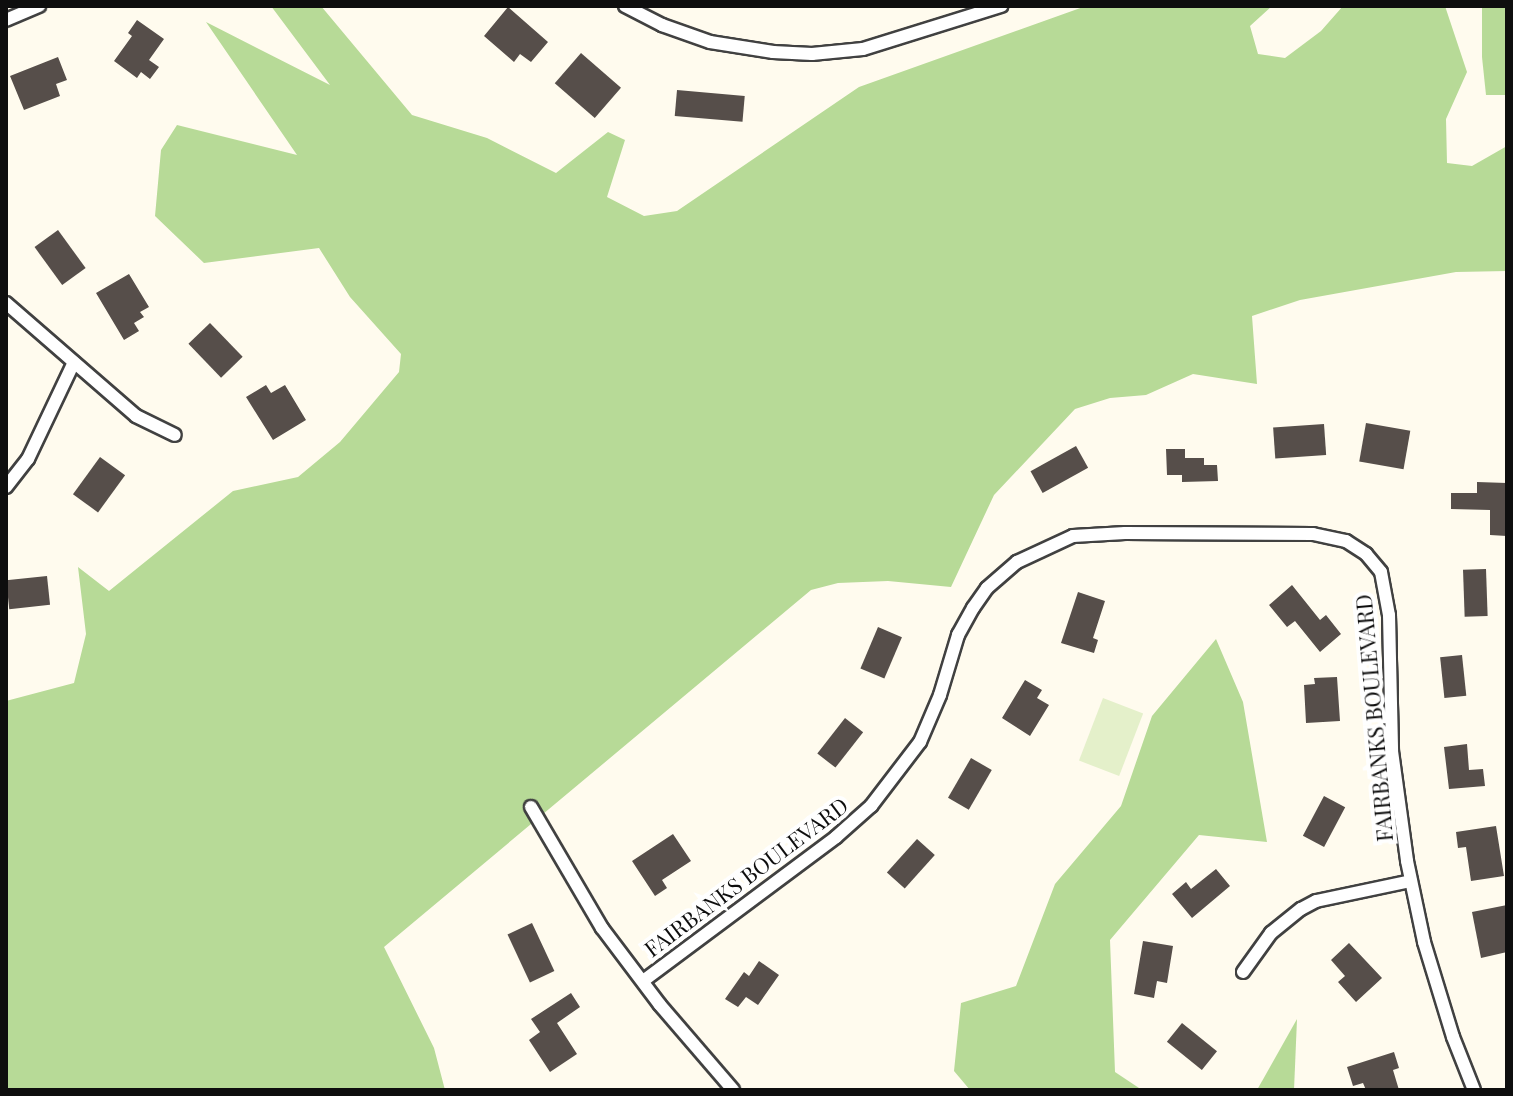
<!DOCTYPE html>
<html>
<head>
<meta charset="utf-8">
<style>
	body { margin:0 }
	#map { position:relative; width:1513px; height:1096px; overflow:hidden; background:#fffbee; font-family:"Playfair Display",serif }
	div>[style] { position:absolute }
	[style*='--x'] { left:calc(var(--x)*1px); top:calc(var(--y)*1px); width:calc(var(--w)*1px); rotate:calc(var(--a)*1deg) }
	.forest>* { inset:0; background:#b7da97 }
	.pitch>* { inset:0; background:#e4f0ca; transform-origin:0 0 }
	.building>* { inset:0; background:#564e4a; transform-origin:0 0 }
	.roads { filter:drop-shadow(2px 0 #414141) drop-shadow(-2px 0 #414141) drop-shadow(0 2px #414141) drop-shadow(0 -2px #414141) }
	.minor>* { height:12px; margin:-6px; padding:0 6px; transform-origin:6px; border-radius:6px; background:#fff }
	span { translate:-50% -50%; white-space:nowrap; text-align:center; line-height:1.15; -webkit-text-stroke:8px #fff; paint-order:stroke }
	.street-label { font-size:22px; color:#0e0e0e }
	.frame { position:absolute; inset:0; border:8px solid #0e0e0e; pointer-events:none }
</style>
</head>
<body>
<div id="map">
	<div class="forest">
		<div style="clip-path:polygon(271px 6px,321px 6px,412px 115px,487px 138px,556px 173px,608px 132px,625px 140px,607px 197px,644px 216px,677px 211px,859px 87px,1086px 6px,1272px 6px,1250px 26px,1258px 54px,1285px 58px,1321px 31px,1343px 6px,1445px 6px,1467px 72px,1446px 119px,1447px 163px,1472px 166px,1507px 146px,1507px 271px,1456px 272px,1300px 300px,1252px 316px,1257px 384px,1193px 374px,1146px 395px,1110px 398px,1075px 409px,994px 495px,951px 587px,888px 581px,838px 583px,811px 590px,384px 947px,434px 1048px,445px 1090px,6px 1090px,6px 701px,74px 683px,86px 634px,78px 567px,109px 591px,233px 491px,298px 477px,340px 442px,399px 372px,401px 354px,350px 297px,319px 248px,204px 263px,155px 216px,161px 150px,177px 125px,297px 155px,206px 22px,330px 85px)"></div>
		<div style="clip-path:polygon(1482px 6px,1507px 6px,1507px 95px,1486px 95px,1482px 57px)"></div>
		<div style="clip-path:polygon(1216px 639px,1243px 702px,1267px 842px,1199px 835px,1110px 940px,1115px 1072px,1142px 1090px,970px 1090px,954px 1071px,961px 1003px,1016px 986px,1055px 884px,1121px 806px,1152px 716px)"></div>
		<div style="clip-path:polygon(1297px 1019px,1294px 1090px,1257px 1090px)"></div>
	</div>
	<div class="pitch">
		<div style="left:1103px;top:698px;width:43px;height:67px;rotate:21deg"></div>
	</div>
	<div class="building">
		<div style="clip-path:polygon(508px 7px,548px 42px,531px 62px,520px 54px,514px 62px,484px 36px)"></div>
		<div style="clip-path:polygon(137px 20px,164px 39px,149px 60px,159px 67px,150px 79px,141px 72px,137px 78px,114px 61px,132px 36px,128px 33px)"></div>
		<div style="left:581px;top:53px;width:53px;height:40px;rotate:41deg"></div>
		<div style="clip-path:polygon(58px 57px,67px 80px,56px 84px,60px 96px,24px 110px,10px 76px)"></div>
		<div style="left:677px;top:90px;width:68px;height:26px;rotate:5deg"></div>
		<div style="left:58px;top:230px;width:47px;height:29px;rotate:54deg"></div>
		<div style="clip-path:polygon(129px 274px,149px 307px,140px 312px,144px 317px,134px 323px,139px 331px,124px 340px,96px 293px)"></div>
		<div style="left:210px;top:323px;width:47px;height:30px;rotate:46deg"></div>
		<div style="clip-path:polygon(266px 385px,271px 393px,285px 385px,306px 420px,273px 440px,246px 397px)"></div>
		<div style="left:1366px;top:423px;width:45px;height:39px;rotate:10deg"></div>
		<div style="left:1324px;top:424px;width:31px;height:51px;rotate:86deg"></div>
		<div style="left:1076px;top:446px;width:25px;height:52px;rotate:61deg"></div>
		<div style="clip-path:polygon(1166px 449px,1185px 449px,1185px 458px,1204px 458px,1204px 465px,1217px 465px,1218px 481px,1182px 482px,1182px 475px,1167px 475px)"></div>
		<div style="left:100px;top:457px;width:31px;height:46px;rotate:36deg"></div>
		<div style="clip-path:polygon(1477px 482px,1507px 483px,1507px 536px,1490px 535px,1490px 510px,1451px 509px,1451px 493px,1477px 493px)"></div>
		<div style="left:1486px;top:569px;width:47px;height:23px;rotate:88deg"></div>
		<div style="left:47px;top:576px;width:29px;height:41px;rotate:84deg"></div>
		<div style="clip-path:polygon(1292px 585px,1320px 620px,1326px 615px,1341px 634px,1320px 652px,1295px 621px,1287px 627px,1269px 605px)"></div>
		<div style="clip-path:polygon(1078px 592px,1105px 601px,1093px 638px,1098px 640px,1094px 653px,1061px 643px)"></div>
		<div style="left:878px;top:627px;width:26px;height:45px;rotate:23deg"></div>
		<div style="left:1462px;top:655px;width:41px;height:22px;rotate:84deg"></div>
		<div style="clip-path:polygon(1337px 677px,1340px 721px,1306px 723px,1304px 685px,1315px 684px,1314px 678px)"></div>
		<div style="clip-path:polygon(1025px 680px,1042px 690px,1037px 698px,1049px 705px,1030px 736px,1002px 718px)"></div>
		<div style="left:845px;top:718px;width:23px;height:45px;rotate:38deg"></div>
		<div style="clip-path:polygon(1467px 744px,1469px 770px,1483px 769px,1485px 786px,1449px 789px,1444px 747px)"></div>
		<div style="left:971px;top:758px;width:24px;height:46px;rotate:30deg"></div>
		<div style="left:1324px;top:796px;width:24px;height:45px;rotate:28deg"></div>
		<div style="clip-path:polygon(1496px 826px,1504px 876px,1471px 881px,1466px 847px,1458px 848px,1456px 832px)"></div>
		<div style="clip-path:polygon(673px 834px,691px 861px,662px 880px,667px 888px,655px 896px,632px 861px)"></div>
		<div style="left:917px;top:839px;width:24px;height:45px;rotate:42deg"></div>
		<div style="clip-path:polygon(1216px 869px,1230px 886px,1192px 918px,1172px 894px,1186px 882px,1191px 889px)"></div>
		<div style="clip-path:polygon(1507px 905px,1507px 952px,1481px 958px,1472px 912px)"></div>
		<div style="left:532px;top:923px;width:53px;height:27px;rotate:65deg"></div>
		<div style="clip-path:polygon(1143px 941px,1173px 946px,1167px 983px,1157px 981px,1154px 998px,1134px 994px)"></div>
		<div style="clip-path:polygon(1349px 943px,1382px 978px,1356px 1002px,1338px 982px,1345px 976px,1331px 960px)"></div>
		<div style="clip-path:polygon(759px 961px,779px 975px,758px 1005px,746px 997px,738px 1007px,725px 999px,744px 972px,749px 976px)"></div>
		<div style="clip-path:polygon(571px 993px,580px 1007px,557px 1023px,577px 1054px,550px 1072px,529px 1040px,540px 1032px,531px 1019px)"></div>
		<div style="left:1182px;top:1023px;width:45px;height:24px;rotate:39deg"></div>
		<div style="clip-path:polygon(1394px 1052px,1399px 1068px,1393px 1070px,1399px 1090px,1366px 1090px,1363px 1083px,1353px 1086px,1347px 1067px)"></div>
	</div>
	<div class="roads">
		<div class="minor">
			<div style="--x:625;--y:6;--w:42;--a:27.2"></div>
			<div style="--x:662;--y:25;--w:51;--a:19.5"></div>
			<div style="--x:710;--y:42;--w:64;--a:9"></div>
			<div style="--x:773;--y:52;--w:39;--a:3"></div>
			<div style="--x:812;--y:54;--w:51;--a:-5.6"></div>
			<div style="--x:863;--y:49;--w:145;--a:-17.3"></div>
			<div style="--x:6;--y:20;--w:36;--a:-23"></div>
			<div style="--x:6;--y:303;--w:172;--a:41"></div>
			<div style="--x:136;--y:416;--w:43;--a:26"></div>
			<div style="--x:6;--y:487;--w:36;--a:-52"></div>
			<div style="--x:28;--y:459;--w:107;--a:-64.6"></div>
			<div style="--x:531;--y:807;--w:140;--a:59.6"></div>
			<div style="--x:602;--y:928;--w:96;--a:53"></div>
			<div style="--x:660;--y:1005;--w:112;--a:49.3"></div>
			<div style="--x:1243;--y:972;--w:48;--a:-54.3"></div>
			<div style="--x:1271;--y:933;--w:38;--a:-39"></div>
			<div style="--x:1301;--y:909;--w:17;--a:-28"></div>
			<div style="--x:1316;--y:901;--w:97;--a:-11.9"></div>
			<div style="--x:643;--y:981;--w:241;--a:-36.7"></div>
			<div style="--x:836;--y:837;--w:47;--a:-41.5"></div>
			<div style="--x:871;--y:806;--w:81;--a:-52.6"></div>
			<div style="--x:920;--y:742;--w:51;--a:-66.9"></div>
			<div style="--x:940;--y:695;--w:63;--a:-73.3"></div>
			<div style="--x:958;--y:635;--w:31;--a:-61"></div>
			<div style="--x:973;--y:608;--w:24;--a:-55"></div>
			<div style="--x:987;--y:588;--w:40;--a:-41"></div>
			<div style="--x:1017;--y:562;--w:62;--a:-24.9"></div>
			<div style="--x:1073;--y:536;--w:52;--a:-3.3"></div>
			<div style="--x:1125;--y:533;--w:188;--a:0.3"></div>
			<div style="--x:1313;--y:534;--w:34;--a:12"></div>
			<div style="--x:1346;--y:541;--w:24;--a:33"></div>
			<div style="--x:1366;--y:554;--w:23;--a:50"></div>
			<div style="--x:1381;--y:572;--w:44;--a:79.5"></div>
			<div style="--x:1389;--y:615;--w:136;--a:88.7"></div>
			<div style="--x:1392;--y:751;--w:111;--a:82.2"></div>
			<div style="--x:1407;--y:861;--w:83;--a:78.1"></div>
			<div style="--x:1424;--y:942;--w:99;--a:73"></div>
			<div style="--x:1453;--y:1037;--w:57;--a:68.4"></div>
		</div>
	</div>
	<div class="street-label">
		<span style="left:1374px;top:718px;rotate:-95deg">FAIRBANKS BOULEVARD</span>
		<span style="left:746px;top:877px;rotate:-37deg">FAIRBANKS BOULEVARD</span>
	</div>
	<div class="frame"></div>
</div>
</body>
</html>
